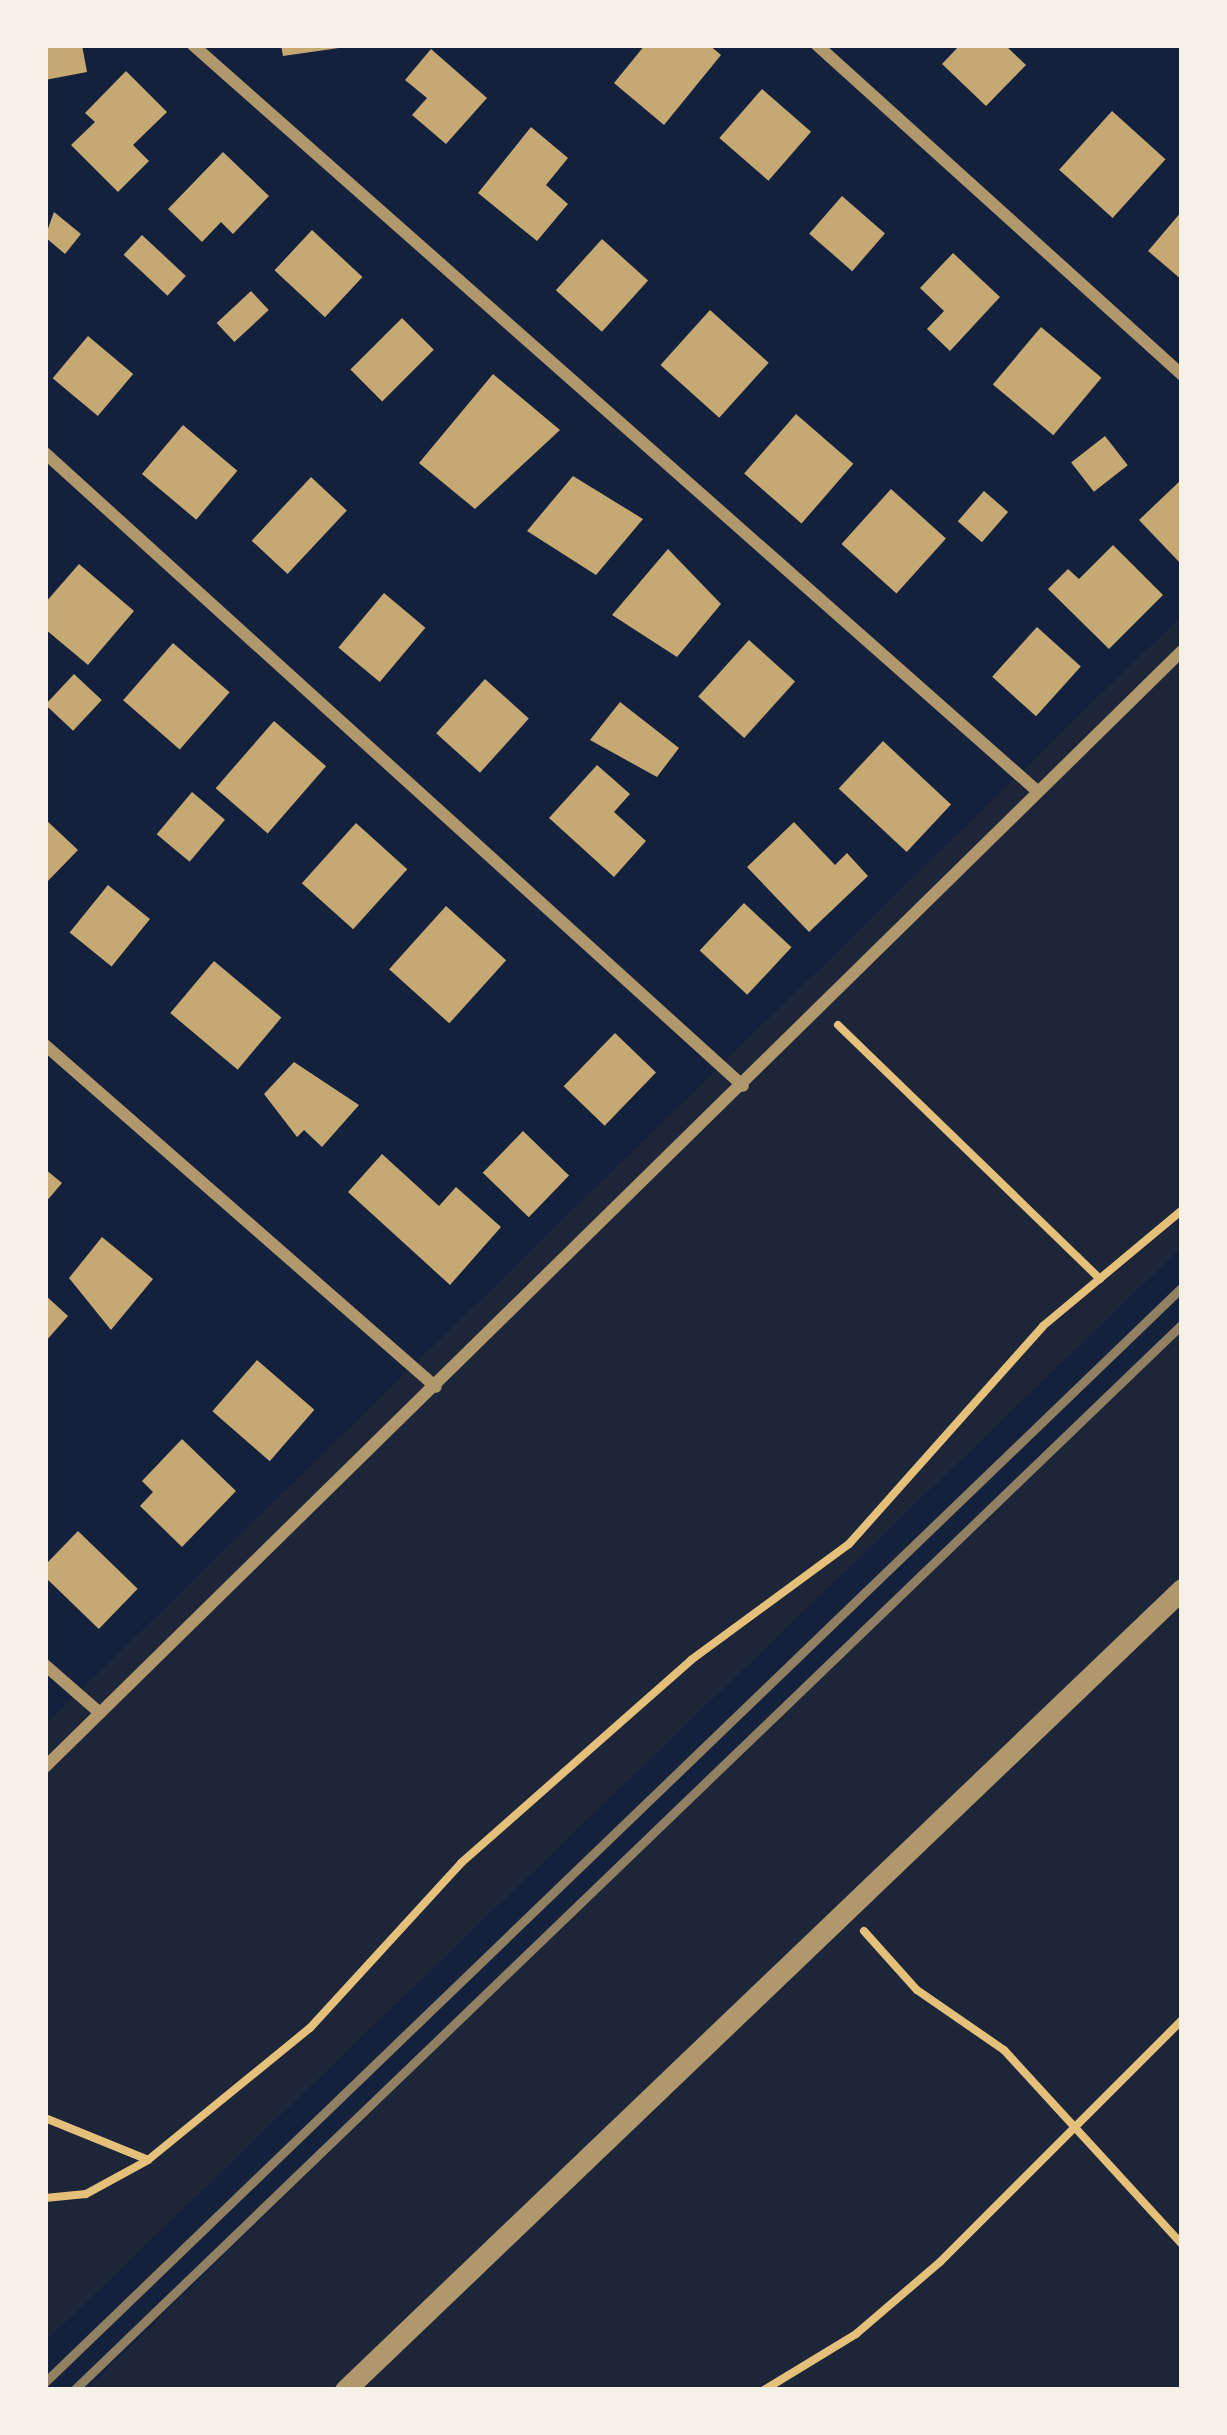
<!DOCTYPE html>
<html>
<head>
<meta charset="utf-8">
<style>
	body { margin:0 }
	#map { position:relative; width:1227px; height:2435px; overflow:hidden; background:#14213d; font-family:Mulish,sans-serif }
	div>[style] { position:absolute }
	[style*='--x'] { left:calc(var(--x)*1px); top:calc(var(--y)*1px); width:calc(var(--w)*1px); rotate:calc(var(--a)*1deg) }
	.green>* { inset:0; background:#1d2539 }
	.building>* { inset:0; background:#c6a872; transform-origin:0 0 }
	.path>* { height:8px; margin:-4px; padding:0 4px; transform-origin:4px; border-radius:4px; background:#e5c07b }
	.minor>* { height:12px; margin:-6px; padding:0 6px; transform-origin:6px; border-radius:6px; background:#b1986c }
	.tertiary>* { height:21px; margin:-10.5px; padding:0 10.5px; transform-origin:10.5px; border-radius:10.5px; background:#b1986c }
	.rail>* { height:9px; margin:-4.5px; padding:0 4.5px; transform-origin:4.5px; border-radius:4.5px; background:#918062 }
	span { translate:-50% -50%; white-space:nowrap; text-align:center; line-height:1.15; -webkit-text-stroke:9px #f6f1e7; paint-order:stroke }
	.frame { position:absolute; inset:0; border:48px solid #f6f1e7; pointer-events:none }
</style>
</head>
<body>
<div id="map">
	<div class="green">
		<div style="clip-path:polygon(1182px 615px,1182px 1247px,45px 2342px,45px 1725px)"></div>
		<div style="clip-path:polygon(1182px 1332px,1182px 2390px,86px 2390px,468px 2018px)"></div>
	</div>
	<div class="building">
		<div style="clip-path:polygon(45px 45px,82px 45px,87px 72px,45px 80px)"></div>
		<div style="clip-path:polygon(281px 45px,339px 45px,339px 48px,283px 56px)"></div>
		<div style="clip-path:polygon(645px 45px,709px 45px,721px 55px,664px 125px,614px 83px)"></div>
		<div style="clip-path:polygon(960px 45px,1005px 45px,1026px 65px,986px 106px,942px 64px)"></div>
		<div style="clip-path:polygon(431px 49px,487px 98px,446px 144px,412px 115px,427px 98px,405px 80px)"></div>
		<div style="clip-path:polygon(126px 71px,167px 112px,133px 145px,149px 161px,118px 192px,71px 145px,95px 122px,85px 113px)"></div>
		<div style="left:762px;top:89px;width:65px;height:65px;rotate:41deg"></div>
		<div style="left:1112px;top:111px;width:72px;height:79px;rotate:42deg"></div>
		<div style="clip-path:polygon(531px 127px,568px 158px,546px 185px,568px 204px,537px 241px,478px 193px)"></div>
		<div style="clip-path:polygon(223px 152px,269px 196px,233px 234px,221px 222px,202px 242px,168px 209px)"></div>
		<div style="left:842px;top:196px;width:57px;height:50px;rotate:41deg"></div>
		<div style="clip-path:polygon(1182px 211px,1182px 280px,1148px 251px)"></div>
		<div style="clip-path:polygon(54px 212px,81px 234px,65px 254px,45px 237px)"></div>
		<div style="left:312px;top:230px;width:69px;height:55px;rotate:43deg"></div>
		<div style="left:142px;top:235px;width:60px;height:27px;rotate:43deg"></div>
		<div style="left:602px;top:239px;width:62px;height:69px;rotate:42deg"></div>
		<div style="clip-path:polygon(953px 253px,1000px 297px,950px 351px,927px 329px,944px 311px,920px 288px)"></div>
		<div style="left:251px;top:291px;width:26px;height:47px;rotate:47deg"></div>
		<div style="left:710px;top:310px;width:79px;height:74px;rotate:42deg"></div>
		<div style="left:402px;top:318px;width:45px;height:73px;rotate:45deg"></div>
		<div style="left:1041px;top:327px;width:79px;height:75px;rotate:40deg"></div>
		<div style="left:88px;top:336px;width:59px;height:55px;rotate:40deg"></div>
		<div style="clip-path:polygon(493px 374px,560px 430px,475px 509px,419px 463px)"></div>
		<div style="left:796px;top:414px;width:76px;height:79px;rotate:41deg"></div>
		<div style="left:183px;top:425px;width:71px;height:64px;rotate:40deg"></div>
		<div style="left:1105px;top:436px;width:37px;height:43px;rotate:52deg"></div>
		<div style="clip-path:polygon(573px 476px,643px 519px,596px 575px,527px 531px)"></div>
		<div style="left:311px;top:477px;width:49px;height:87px;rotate:43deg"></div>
		<div style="clip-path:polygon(1182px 479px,1182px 565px,1139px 520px)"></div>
		<div style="left:891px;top:489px;width:74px;height:74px;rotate:42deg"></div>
		<div style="left:984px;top:491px;width:32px;height:40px;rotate:41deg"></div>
		<div style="clip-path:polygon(1113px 545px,1163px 595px,1109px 649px,1048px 589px,1068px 569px,1079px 579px)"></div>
		<div style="clip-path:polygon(668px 549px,721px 604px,677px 657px,612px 615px)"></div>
		<div style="clip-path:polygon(79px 564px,134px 611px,88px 665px,45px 629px,45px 603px)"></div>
		<div style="left:384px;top:593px;width:54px;height:71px;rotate:40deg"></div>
		<div style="left:1037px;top:627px;width:59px;height:67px;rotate:42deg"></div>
		<div style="left:749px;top:640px;width:62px;height:76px;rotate:42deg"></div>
		<div style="left:173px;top:643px;width:75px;height:76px;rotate:41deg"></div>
		<div style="left:74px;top:674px;width:38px;height:42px;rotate:43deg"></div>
		<div style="left:485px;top:679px;width:59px;height:73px;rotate:42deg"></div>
		<div style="clip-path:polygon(620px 702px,679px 748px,657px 777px,590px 740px)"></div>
		<div style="left:274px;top:721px;width:69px;height:89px;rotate:41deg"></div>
		<div style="left:883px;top:741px;width:93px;height:65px;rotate:43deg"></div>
		<div style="clip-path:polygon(597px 765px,630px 794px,614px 812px,646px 841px,614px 877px,549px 818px)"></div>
		<div style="left:192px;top:792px;width:43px;height:55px;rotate:40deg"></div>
		<div style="clip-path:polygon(45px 819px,78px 850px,45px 884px)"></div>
		<div style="clip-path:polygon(794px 822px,835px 865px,847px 853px,868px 876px,809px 932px,747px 867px)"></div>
		<div style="left:356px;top:823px;width:69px;height:81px;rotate:42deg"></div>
		<div style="left:108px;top:885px;width:54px;height:61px;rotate:39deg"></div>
		<div style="left:744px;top:903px;width:65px;height:65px;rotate:43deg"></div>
		<div style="left:446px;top:906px;width:81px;height:85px;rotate:42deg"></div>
		<div style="left:214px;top:961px;width:88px;height:68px;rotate:40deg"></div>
		<div style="left:615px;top:1033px;width:57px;height:74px;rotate:44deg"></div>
		<div style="clip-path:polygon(294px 1062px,359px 1105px,322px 1147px,304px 1130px,297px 1137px,264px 1094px)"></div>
		<div style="left:523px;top:1131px;width:64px;height:58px;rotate:44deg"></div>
		<div style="clip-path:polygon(382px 1154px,439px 1206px,456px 1187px,501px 1227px,450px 1285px,348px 1192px)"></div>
		<div style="clip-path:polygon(45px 1169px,62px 1183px,45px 1203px)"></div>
		<div style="clip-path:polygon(102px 1237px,153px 1279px,111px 1330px,69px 1278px)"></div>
		<div style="clip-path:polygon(45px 1295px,68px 1316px,45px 1342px)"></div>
		<div style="left:257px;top:1360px;width:76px;height:68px;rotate:41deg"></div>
		<div style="clip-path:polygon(182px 1439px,236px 1491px,182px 1547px,140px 1506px,153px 1492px,142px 1481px)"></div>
		<div style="left:78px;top:1531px;width:83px;height:56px;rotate:44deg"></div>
	</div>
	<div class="path">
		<div style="--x:838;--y:1025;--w:365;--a:44.1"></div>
		<div style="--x:864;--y:1931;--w:79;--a:48.1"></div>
		<div style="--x:917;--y:1990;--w:106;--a:34.6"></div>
		<div style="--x:1004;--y:2050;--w:263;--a:47.5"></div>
		<div style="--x:45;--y:2118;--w:109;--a:22.1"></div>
		<div style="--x:45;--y:2198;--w:41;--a:-5.6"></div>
		<div style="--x:86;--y:2194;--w:71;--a:-28.7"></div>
		<div style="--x:148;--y:2160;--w:209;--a:-39.2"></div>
		<div style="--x:310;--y:2028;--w:224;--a:-47.5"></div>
		<div style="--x:461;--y:1863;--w:307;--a:-41.4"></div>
		<div style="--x:691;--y:1660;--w:196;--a:-36.3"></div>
		<div style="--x:849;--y:1544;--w:292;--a:-48.3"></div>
		<div style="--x:1043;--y:1326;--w:181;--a:-39.8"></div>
		<div style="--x:764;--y:2390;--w:108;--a:-31.3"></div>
		<div style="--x:856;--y:2334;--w:111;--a:-40.6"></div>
		<div style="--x:940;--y:2262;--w:342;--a:-45"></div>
	</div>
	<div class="minor">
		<div style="--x:193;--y:45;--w:1125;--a:41.47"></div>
		<div style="--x:817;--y:45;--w:492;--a:42.1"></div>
		<div style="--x:45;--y:453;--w:942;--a:42.2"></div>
		<div style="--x:45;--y:1045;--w:519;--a:41.18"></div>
		<div style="--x:45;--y:1665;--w:73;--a:41.1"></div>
		<div style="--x:45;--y:1767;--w:1593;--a:-44.47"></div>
	</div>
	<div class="tertiary">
		<div style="--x:345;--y:2390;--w:1159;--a:-43.74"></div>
	</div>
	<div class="rail">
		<div style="--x:45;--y:2382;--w:1579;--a:-43.92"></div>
		<div style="--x:74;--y:2390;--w:1538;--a:-43.89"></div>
	</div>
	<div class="frame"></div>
</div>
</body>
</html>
